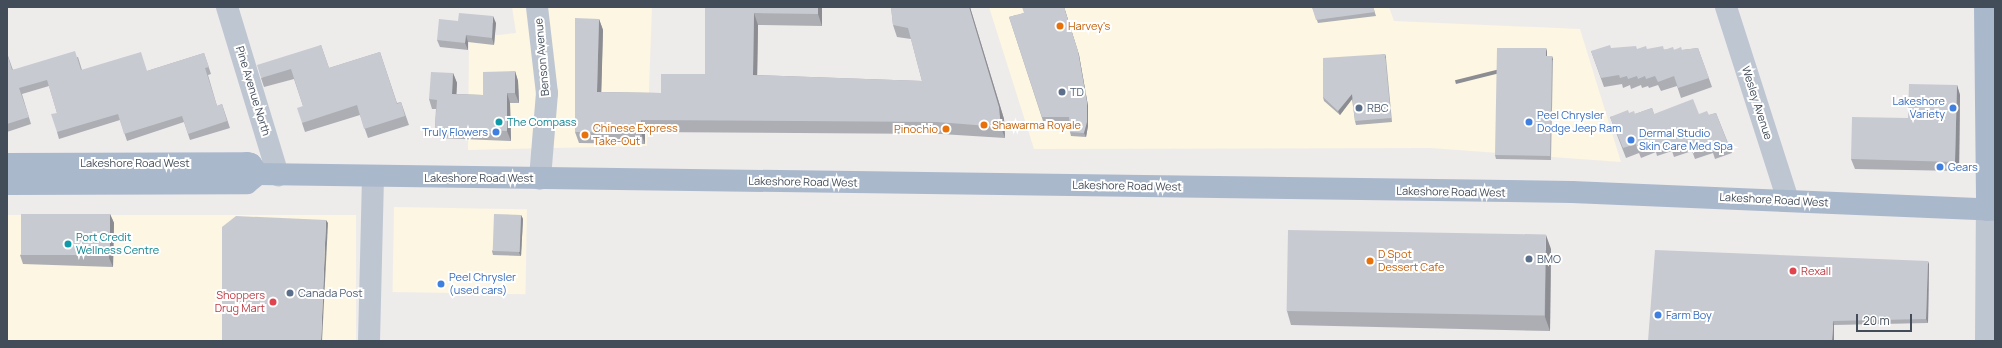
<!DOCTYPE html>
<html>
<head>
<meta charset="utf-8">
<style>
	body { margin:0 }
	#map { position:relative; width:2002px; height:348px; overflow:hidden; background:#eeebeb; font-family:Manrope,sans-serif }
	div>[style] { position:absolute }
	[style*='--x'] { left:calc(var(--x)*1px); top:calc(var(--y)*1px); width:calc(var(--w)*1px); rotate:calc(var(--a)*1deg) }
	.commercial>* { inset:0; background:#fcf6e2; transform-origin:0 0 }
	.minor>* { height:22px; margin:-11px; padding:0 11px; transform-origin:11px; border-radius:11px; background:#bec6d2 }
	.major>* { height:22px; margin:-11px; padding:0 11px; transform-origin:11px; border-radius:11px; background:#aab8cc }
	.wall>* { inset:0; background:#acaeb4 }
	.shaded-wall>* { inset:0; background:#8c8d92; transform-origin:0 0 }
	.building>* { inset:0; background:#c8cad1; transform-origin:0 0 }
	.dots>* { width:11px; height:11px; translate:-50% -50%; box-sizing:border-box; border:2px solid #fff; border-radius:50% }
	span { translate:-50% -50%; white-space:nowrap; text-align:center; line-height:1.15; -webkit-text-stroke:4px #fff; paint-order:stroke }
	.food-label { font-size:11px; color:#c56008 }
	.left { translate:0 -50%; text-align:left }
	.right { translate:-100% -50%; text-align:right }
	.street-label { font-size:11px; color:#434d59 }
	.service-label { font-size:11px; color:#4e5e75 }
	.shop-label { font-size:11px; color:#366cbe }
	.culture-label { font-size:11px; color:#0d838f }
	.health-label { font-size:11px; color:#be3a42 }
	.frame { position:absolute; inset:0; border:8px solid #434d59; pointer-events:none }
	.scale { position:absolute; left:1856px; top:314px; width:56px; height:18px; box-sizing:border-box; border:2px solid #434d59; border-top:0; padding-left:5px; font-size:12px; line-height:14px; white-space:nowrap; color:#434d59; -webkit-text-stroke:3px #fff; paint-order:stroke }
</style>
</head>
<body>
<div id="map">
	<div class="commercial">
		<div style="clip-path:polygon(512px 7px,652px 7px,647px 146px,468px 150px,469px 38px,516px 33px)"></div>
		<div style="clip-path:polygon(989px 7px,1389px 7px,1394px 21px,1580px 29px,1621px 162px,1430px 148px,1034px 149px)"></div>
		<div style="left:394px;top:207px;width:133px;height:85px;rotate:1deg"></div>
		<div style="left:7px;top:215px;width:349px;height:126px"></div>
	</div>
	<div class="minor">
		<div style="--x:227;--y:7;--w:176;--a:73.1"></div>
		<div style="--x:537;--y:7;--w:87;--a:83.4"></div>
		<div style="--x:547;--y:93;--w:86;--a:94.7"></div>
		<div style="--x:1726;--y:7;--w:203;--a:72.2"></div>
		<div style="--x:369;--y:341;--w:164;--a:-88.6"></div>
		<div style="--x:1986;--y:341;--w:131;--a:-89.6"></div>
	</div>
	<div class="major">
		<div style="--x:1985;--y:7;--w:203;--a:89.4"></div>
		<div style="--x:7;--y:164;--w:240;--a:-0.2"></div>
		<div style="--x:247;--y:163;--w:4;--a:14"></div>
		<div style="--x:251;--y:164;--w:12;--a:55"></div>
		<div style="--x:7;--y:184;--w:240;--a:-0.2"></div>
		<div style="--x:247;--y:183;--w:14;--a:-39"></div>
		<div style="--x:258;--y:174;--w:1314;--a:0.78"></div>
		<div style="--x:1572;--y:192;--w:423;--a:2.4"></div>
	</div>
	<div class="wall">
		<div style="clip-path:polygon(705px 7px,822px 7px,822px 26px,758px 25px,757px 75px,922px 81px,911px 39px,897px 37px,893px 25px,891px 7px,970px 7px,1004px 119px,1005px 138px,941px 134px,645px 132px,645px 144px,579px 143px,575px 132px,599px 19px,603px 30px,601px 92px,661px 93px,705px 74px)"></div>
		<div style="clip-path:polygon(1064px 7px,1079px 55px,1088px 106px,1088px 126px,1086px 137px,1071px 136px,1070px 132px,1069px 121px,1043px 121px,1009px 17px,1024px 13px)"></div>
		<div style="clip-path:polygon(1312px 7px,1373px 7px,1376px 16px,1318px 23px)"></div>
		<div style="clip-path:polygon(458px 21px,496px 23px,494px 45px,468px 42px,468px 50px,440px 47px,437px 40px)"></div>
		<div style="clip-path:polygon(321px 45px,329px 68px,380px 52px,397px 103px,401px 102px,409px 125px,368px 138px,360px 115px,305px 132px,302px 123px,303px 106px,294px 79px,264px 87px,261px 78px)"></div>
		<div style="clip-path:polygon(1546px 48px,1547px 52px,1547px 56px,1552px 56px,1553px 60px,1551px 160px,1496px 159px,1495px 155px)"></div>
		<div style="clip-path:polygon(1698px 48px,1712px 87px,1681px 98px,1677px 86px,1661px 91px,1658px 85px,1649px 88px,1648px 86px,1642px 88px,1641px 85px,1631px 89px,1630px 85px,1623px 88px,1622px 84px,1604px 87px,1591px 51px,1637px 49px,1682px 50px)"></div>
		<div style="clip-path:polygon(7px 53px,13px 70px,78px 57px,82px 70px,147px 71px,204px 53px,211px 74px,208px 75px,217px 106px,222px 104px,230px 128px,190px 140px,184px 122px,127px 141px,120px 120px,59px 139px,57px 132px,57px 113px,49px 86px,22px 94px,31px 124px,7px 132px)"></div>
		<div style="clip-path:polygon(1385px 54px,1386px 58px,1392px 122px,1356px 125px,1355px 121px,1352px 99px,1340px 115px,1324px 101px,1323px 97px)"></div>
		<div style="clip-path:polygon(515px 71px,518px 81px,519px 103px,510px 103px,511px 141px,438px 138px,435px 128px,436px 109px,432px 109px,429px 99px,453px 73px,457px 83px,456px 94px,483px 95px)"></div>
		<div style="clip-path:polygon(1957px 85px,1960px 95px,1959px 171px,1855px 169px,1851px 159px,1908px 118px)"></div>
		<div style="clip-path:polygon(1652px 108px,1654px 114px,1699px 114px,1709px 115px,1716px 113px,1732px 153px,1715px 159px,1713px 153px,1695px 159px,1692px 151px,1674px 157px,1672px 151px,1657px 156px,1656px 152px,1641px 158px,1639px 153px,1626px 158px,1610px 117px,1629px 113px,1635px 114px)"></div>
		<div style="clip-path:polygon(110px 214px,114px 223px,113px 267px,23px 264px,20px 255px)"></div>
		<div style="clip-path:polygon(521px 215px,523px 219px,521px 256px,493px 255px,492px 251px)"></div>
		<div style="clip-path:polygon(1551px 249px,1550px 331px,1291px 325px,1287px 311px)"></div>
		<div style="clip-path:polygon(1929px 264px,1928px 323px,1834px 325px,1648px 341px)"></div>
	</div>
	<div class="shaded-wall">
		<div style="clip-path:polygon(818px 7px,822px 7px,822px 26px,818px 14px)"></div>
		<div style="clip-path:polygon(969px 7px,970px 7px,1004px 119px,1005px 138px,1001px 127px)"></div>
		<div style="clip-path:polygon(1064px 7px,1079px 55px,1088px 106px,1088px 126px,1086px 137px,1084px 133px)"></div>
		<div style="clip-path:polygon(754px 13px,758px 25px,757px 87px,753px 75px)"></div>
		<div style="clip-path:polygon(493px 16px,496px 23px,494px 45px,492px 38px)"></div>
		<div style="clip-path:polygon(599px 19px,603px 30px,601px 104px,597px 92px)"></div>
		<div style="clip-path:polygon(466px 35px,468px 42px,468px 50px,465px 43px)"></div>
		<div style="clip-path:polygon(1546px 48px,1547px 52px,1547px 60px,1546px 56px)"></div>
		<div style="left:1385px;top:54px;width:4px;height:64px;rotate:76deg"></div>
		<div style="left:1552px;top:56px;width:4px;height:100px;rotate:76deg"></div>
		<div style="clip-path:polygon(515px 71px,518px 81px,519px 103px,515px 93px)"></div>
		<div style="clip-path:polygon(453px 73px,457px 83px,456px 104px,452px 94px)"></div>
		<div style="clip-path:polygon(1957px 85px,1960px 95px,1959px 171px,1955px 162px)"></div>
		<div style="clip-path:polygon(507px 93px,510px 103px,511px 141px,507px 131px)"></div>
		<div style="clip-path:polygon(1352px 94px,1353px 98px,1340px 115px,1338px 111px)"></div>
		<div style="clip-path:polygon(641px 120px,645px 132px,645px 144px,641px 133px)"></div>
		<div style="clip-path:polygon(110px 214px,114px 223px,113px 267px,109px 258px)"></div>
		<div style="clip-path:polygon(521px 215px,523px 219px,521px 256px,519px 253px)"></div>
		<div style="clip-path:polygon(326px 220px,328px 223px,322px 341px,321px 341px)"></div>
		<div style="clip-path:polygon(1546px 235px,1551px 249px,1550px 331px,1545px 317px)"></div>
		<div style="clip-path:polygon(1928px 261px,1929px 264px,1928px 323px,1926px 319px)"></div>
		<div style="clip-path:polygon(1833px 321px,1834px 325px,1834px 341px,1832px 341px)"></div>
	</div>
	<div class="building">
		<div style="clip-path:polygon(705px 7px,818px 7px,818px 14px,754px 13px,753px 75px,922px 81px,908px 28px,893px 25px,891px 7px,969px 7px,999px 107px,1001px 127px,937px 122px,641px 120px,641px 133px,575px 132px,575px 18px,599px 19px,597px 92px,661px 93px,661px 74px,705px 74px)"></div>
		<div style="clip-path:polygon(1022px 7px,1064px 7px,1078px 51px,1087px 102px,1087px 122px,1084px 133px,1070px 132px,1069px 117px,1042px 117px,1009px 17px,1024px 13px)"></div>
		<div style="clip-path:polygon(1312px 7px,1373px 7px,1375px 12px,1316px 20px)"></div>
		<div style="clip-path:polygon(459px 13px,493px 16px,492px 38px,466px 35px,465px 43px,437px 40px,439px 19px,458px 21px)"></div>
		<div style="clip-path:polygon(321px 45px,329px 68px,380px 52px,397px 104px,401px 102px,405px 116px,364px 129px,357px 105px,302px 123px,297px 108px,303px 106px,291px 69px,261px 78px,257px 65px)"></div>
		<div style="clip-path:polygon(1610px 45px,1611px 48px,1636px 46px,1637px 49px,1646px 46px,1647px 49px,1663px 46px,1664px 50px,1673px 47px,1674px 50px,1681px 47px,1682px 50px,1698px 48px,1709px 78px,1678px 88px,1674px 76px,1658px 82px,1655px 76px,1646px 79px,1645px 76px,1638px 79px,1637px 76px,1628px 79px,1627px 76px,1620px 78px,1619px 75px,1601px 78px,1591px 51px)"></div>
		<div style="clip-path:polygon(1497px 48px,1546px 48px,1546px 56px,1552px 56px,1550px 156px,1495px 155px)"></div>
		<div style="clip-path:polygon(75px 51px,81px 70px,141px 52px,147px 71px,204px 53px,209px 67px,205px 68px,217px 106px,222px 104px,227px 121px,188px 134px,182px 116px,124px 134px,118px 114px,57px 132px,51px 114px,57px 113px,47px 80px,19px 88px,29px 117px,7px 124px,7px 53px,12px 70px)"></div>
		<div style="clip-path:polygon(1385px 54px,1391px 118px,1355px 121px,1352px 94px,1338px 111px,1323px 97px,1323px 58px)"></div>
		<div style="clip-path:polygon(515px 71px,515px 93px,507px 93px,507px 131px,435px 128px,437px 100px,429px 99px,431px 72px,453px 73px,452px 94px,483px 95px,483px 72px)"></div>
		<div style="clip-path:polygon(1909px 84px,1957px 85px,1955px 162px,1851px 159px,1852px 117px,1908px 118px)"></div>
		<div style="clip-path:polygon(1693px 99px,1699px 114px,1707px 111px,1709px 115px,1716px 113px,1728px 144px,1712px 150px,1709px 143px,1692px 150px,1688px 141px,1671px 148px,1668px 141px,1654px 147px,1653px 143px,1637px 149px,1636px 144px,1623px 148px,1610px 117px,1628px 110px,1629px 113px,1634px 111px,1635px 114px,1652px 108px,1654px 114px)"></div>
		<div style="left:21px;top:214px;width:89px;height:41px"></div>
		<div style="left:494px;top:214px;width:27px;height:37px;rotate:2deg"></div>
		<div style="clip-path:polygon(236px 216px,326px 220px,321px 341px,222px 341px,222px 227px)"></div>
		<div style="left:1288px;top:230px;width:258px;height:81px;rotate:1deg"></div>
		<div style="clip-path:polygon(1655px 250px,1928px 261px,1926px 319px,1833px 321px,1832px 341px,1648px 341px)"></div>
	</div>
	<div class="dots">
		<div style="left:1060px;top:26px;background:#e8710a"></div>
		<div style="left:1062px;top:92px;background:#5c6f8a"></div>
		<div style="left:1359px;top:108px;background:#5c6f8a"></div>
		<div style="left:1953px;top:108px;background:#3f7fe0"></div>
		<div style="left:499px;top:122px;background:#0f9aa8"></div>
		<div style="left:1529px;top:122px;background:#3f7fe0"></div>
		<div style="left:984px;top:125px;background:#e8710a"></div>
		<div style="left:946px;top:129px;background:#e8710a"></div>
		<div style="left:496px;top:132px;background:#3f7fe0"></div>
		<div style="left:585px;top:135px;background:#e8710a"></div>
		<div style="left:1631px;top:140px;background:#3f7fe0"></div>
		<div style="left:1940px;top:167px;background:#3f7fe0"></div>
		<div style="left:68px;top:244px;background:#0f9aa8"></div>
		<div style="left:1529px;top:259px;background:#5c6f8a"></div>
		<div style="left:1370px;top:261px;background:#e8710a"></div>
		<div style="left:1793px;top:271px;background:#e0444e"></div>
		<div style="left:441px;top:284px;background:#3f7fe0"></div>
		<div style="left:290px;top:293px;background:#5c6f8a"></div>
		<div style="left:273px;top:302px;background:#e0444e"></div>
		<div style="left:1658px;top:315px;background:#3f7fe0"></div>
	</div>
	<div class="food-label">
		<span class="left" style="left:1068px;top:26px">Harvey's</span>
		<span class="left" style="left:992px;top:125px">Shawarma Royale</span>
		<span class="left" style="left:593px;top:135px">Chinese Express<br>Take-Out</span>
		<span class="right" style="left:938px;top:129px">Pinochio</span>
		<span class="left" style="left:1378px;top:261px">D Spot<br>Dessert Cafe</span>
	</div>
	<div class="street-label">
		<span style="left:542px;top:57px;rotate:-95deg">Benson Avenue</span>
		<span style="left:253px;top:91px;rotate:73deg">Pine Avenue North</span>
		<span style="left:1757px;top:103px;rotate:72deg">Wesley Avenue</span>
		<span style="left:135px;top:163px">Lakeshore Road West</span>
		<span style="left:479px;top:178px">Lakeshore Road West</span>
		<span style="left:803px;top:182px;rotate:1deg">Lakeshore Road West</span>
		<span style="left:1127px;top:186px;rotate:1deg">Lakeshore Road West</span>
		<span style="left:1451px;top:192px;rotate:1deg">Lakeshore Road West</span>
		<span style="left:1774px;top:200px;rotate:3deg">Lakeshore Road West</span>
	</div>
	<div class="service-label">
		<span class="left" style="left:1070px;top:92px">TD</span>
		<span class="left" style="left:1367px;top:108px">RBC</span>
		<span class="left" style="left:1537px;top:259px">BMO</span>
		<span class="left" style="left:298px;top:293px">Canada Post</span>
	</div>
	<div class="shop-label">
		<span class="right" style="left:1945px;top:108px">Lakeshore<br>Variety</span>
		<span class="left" style="left:1537px;top:122px">Peel Chrysler<br>Dodge Jeep Ram</span>
		<span class="right" style="left:488px;top:132px">Truly Flowers</span>
		<span class="left" style="left:1639px;top:140px">Dermal Studio<br>Skin Care Med Spa</span>
		<span class="left" style="left:1948px;top:167px">Gears</span>
		<span class="left" style="left:449px;top:284px">Peel Chrysler<br>(used cars)</span>
		<span class="left" style="left:1666px;top:315px">Farm Boy</span>
	</div>
	<div class="culture-label">
		<span class="left" style="left:507px;top:122px">The Compass</span>
		<span class="left" style="left:76px;top:244px">Port Credit<br>Wellness Centre</span>
	</div>
	<div class="health-label">
		<span class="left" style="left:1801px;top:271px">Rexall</span>
		<span class="right" style="left:265px;top:302px">Shoppers<br>Drug Mart</span>
	</div>
	<div class="frame"></div>
	<div class="scale">20 m</div>
</div>
</body>
</html>
